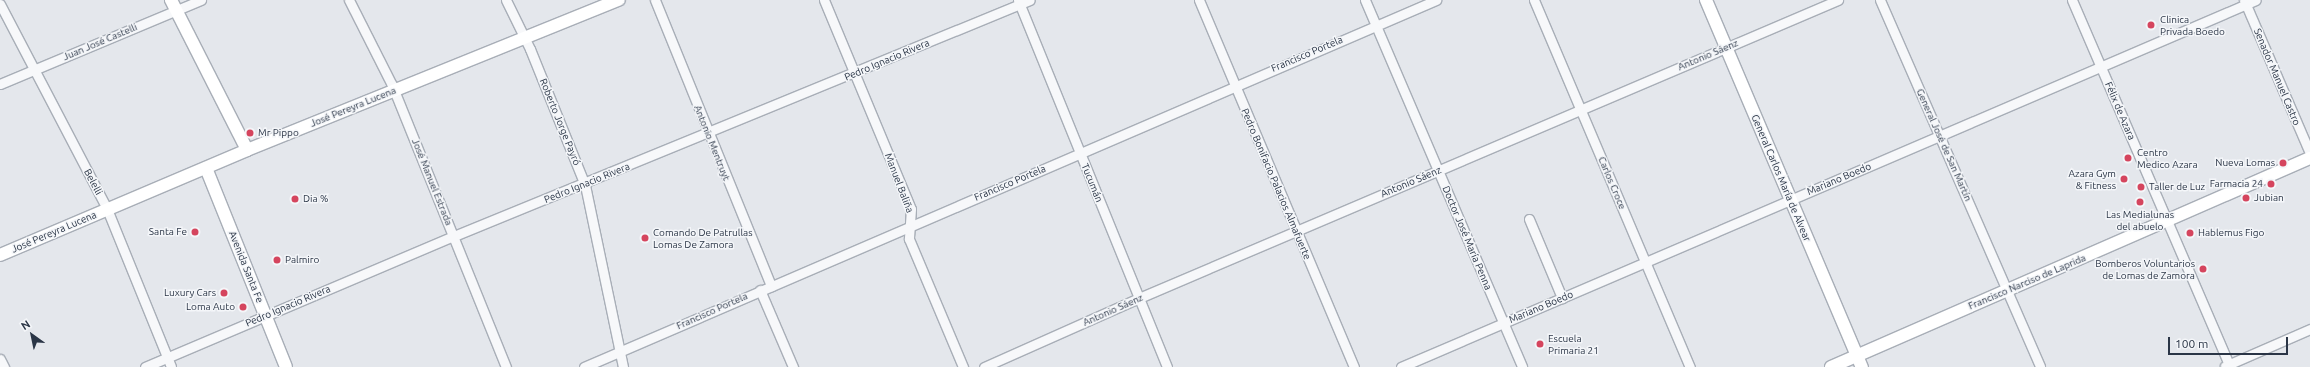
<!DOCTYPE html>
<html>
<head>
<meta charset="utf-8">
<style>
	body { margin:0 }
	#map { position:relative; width:2310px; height:367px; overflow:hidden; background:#e4e7ec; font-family:Ubuntu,sans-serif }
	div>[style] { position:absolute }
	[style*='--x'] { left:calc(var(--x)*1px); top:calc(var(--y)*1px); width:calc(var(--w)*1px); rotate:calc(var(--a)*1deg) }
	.roads { filter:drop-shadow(1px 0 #a8aeb7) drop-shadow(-1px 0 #a8aeb7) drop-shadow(0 1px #a8aeb7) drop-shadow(0 -1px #a8aeb7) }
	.street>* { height:9px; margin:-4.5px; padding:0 4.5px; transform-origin:4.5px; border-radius:4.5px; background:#f7f8fa }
	.secondary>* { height:12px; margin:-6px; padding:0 6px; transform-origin:6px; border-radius:6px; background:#fff }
	.dots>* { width:11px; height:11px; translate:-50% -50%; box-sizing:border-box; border:2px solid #f4f6f9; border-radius:50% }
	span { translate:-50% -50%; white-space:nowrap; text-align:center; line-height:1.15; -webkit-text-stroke:3px #f4f6f9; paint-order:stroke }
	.poi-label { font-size:10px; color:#2a3546 }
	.left { translate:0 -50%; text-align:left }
	.right { translate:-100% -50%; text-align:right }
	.street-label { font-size:10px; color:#2a3546 }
	.north { position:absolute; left:12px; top:315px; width:40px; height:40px; -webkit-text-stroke:3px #f4f6f9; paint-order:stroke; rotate:327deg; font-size:11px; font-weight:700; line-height:16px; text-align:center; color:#2a3546 }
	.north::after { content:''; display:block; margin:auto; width:14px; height:18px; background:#2a3546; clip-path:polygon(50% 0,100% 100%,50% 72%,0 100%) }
	.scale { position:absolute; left:2168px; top:337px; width:120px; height:18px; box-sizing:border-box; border:2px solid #2a3546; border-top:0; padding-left:5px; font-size:12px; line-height:14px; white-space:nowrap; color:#2a3546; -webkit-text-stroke:3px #f4f6f9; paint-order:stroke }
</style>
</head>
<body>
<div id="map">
	<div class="roads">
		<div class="street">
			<div style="--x:349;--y:0;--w:95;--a:63.2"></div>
			<div style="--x:392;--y:85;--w:304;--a:68"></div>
			<div style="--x:506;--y:0;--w:55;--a:63.9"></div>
			<div style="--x:530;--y:49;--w:147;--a:68"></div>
			<div style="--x:585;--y:185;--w:186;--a:78.2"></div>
			<div style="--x:655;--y:0;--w:309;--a:67.9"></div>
			<div style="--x:824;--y:0;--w:226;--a:67.4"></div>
			<div style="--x:911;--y:209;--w:30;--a:94"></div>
			<div style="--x:909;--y:239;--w:139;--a:67.1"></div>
			<div style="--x:1018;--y:0;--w:396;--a:67.9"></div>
			<div style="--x:1199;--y:0;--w:398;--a:67.1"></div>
			<div style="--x:1365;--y:0;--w:399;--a:66.8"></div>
			<div style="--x:1534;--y:0;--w:399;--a:67"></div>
			<div style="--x:1880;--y:0;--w:400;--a:66.4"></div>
			<div style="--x:2072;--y:0;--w:400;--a:66.7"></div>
			<div style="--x:2244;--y:0;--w:167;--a:66.7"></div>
			<div style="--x:0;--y:4;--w:231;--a:62.4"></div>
			<div style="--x:107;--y:209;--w:170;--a:67.9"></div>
			<div style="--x:0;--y:84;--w:218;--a:-22.7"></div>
			<div style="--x:1529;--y:219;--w:86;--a:67.3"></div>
			<div style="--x:760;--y:290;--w:84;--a:66.8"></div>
			<div style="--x:0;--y:359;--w:9;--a:63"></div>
			<div style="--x:2225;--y:366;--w:93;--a:-23.5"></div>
			<div style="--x:145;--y:367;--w:336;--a:-23"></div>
			<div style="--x:454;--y:236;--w:622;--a:-22.28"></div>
			<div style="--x:584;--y:367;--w:928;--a:-23.3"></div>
			<div style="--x:984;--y:367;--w:170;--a:-24"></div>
			<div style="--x:1139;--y:298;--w:760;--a:-23.09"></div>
			<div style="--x:1401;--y:367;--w:930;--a:-23.23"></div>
		</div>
		<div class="secondary">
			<div style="--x:171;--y:0;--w:168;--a:63.1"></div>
			<div style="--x:1706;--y:0;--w:399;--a:67"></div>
			<div style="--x:206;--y:168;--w:214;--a:68.1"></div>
			<div style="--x:0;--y:255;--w:268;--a:-23"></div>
			<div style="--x:247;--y:150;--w:401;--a:-22"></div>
			<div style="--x:1831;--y:367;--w:523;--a:-23.57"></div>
		</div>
	</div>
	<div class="dots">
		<div style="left:2151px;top:25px;background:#d5455e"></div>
		<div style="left:250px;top:133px;background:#d5455e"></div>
		<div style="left:2128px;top:158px;background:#d5455e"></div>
		<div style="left:2283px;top:163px;background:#d5455e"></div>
		<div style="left:2124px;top:179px;background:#d5455e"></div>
		<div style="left:2271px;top:184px;background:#d5455e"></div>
		<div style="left:2141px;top:187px;background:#d5455e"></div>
		<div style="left:2246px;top:198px;background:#d5455e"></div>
		<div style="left:295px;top:199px;background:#d5455e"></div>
		<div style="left:2140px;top:202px;background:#d5455e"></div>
		<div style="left:195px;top:232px;background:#d5455e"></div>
		<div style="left:2190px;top:233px;background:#d5455e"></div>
		<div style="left:645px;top:238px;background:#d5455e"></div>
		<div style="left:277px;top:260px;background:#d5455e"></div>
		<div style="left:2203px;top:269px;background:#d5455e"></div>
		<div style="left:224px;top:293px;background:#d5455e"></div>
		<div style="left:243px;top:307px;background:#d5455e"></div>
		<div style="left:1540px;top:344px;background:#d5455e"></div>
	</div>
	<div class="poi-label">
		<span class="left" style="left:2160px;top:25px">Clinica<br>Privada Boedo</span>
		<span class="left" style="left:258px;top:133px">Mr Pippo</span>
		<span class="left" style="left:2137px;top:158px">Centro<br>Medico Azara</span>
		<span class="right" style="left:2275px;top:163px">Nueva Lomas</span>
		<span class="right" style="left:2116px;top:179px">Azara Gym<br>&amp; Fitness</span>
		<span class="right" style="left:2263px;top:184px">Farmacia 24</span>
		<span class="left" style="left:2149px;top:187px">Taller de Luz</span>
		<span class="left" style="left:2254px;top:198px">Jubian</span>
		<span class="left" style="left:303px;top:199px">Dia %</span>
		<span style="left:2140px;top:220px">Las Medialunas<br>del abuelo</span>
		<span class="right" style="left:187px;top:232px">Santa Fe</span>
		<span class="left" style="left:653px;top:238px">Comando De Patrullas<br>Lomas De Zamora</span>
		<span class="left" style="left:2198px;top:233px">Hablemus Figo</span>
		<span class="left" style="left:285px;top:260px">Palmiro</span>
		<span class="right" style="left:2195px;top:269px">Bomberos Voluntarios<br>de Lomas de Zamora</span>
		<span class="right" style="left:216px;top:293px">Luxury Cars</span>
		<span class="right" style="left:235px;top:307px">Loma Auto</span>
		<span class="left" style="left:1548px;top:344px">Escuela<br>Primaria 21</span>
	</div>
	<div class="street-label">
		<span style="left:100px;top:42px;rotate:-23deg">Juan José Castelli</span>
		<span style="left:1307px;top:54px;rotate:-23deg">Francisco Portela</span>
		<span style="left:1708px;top:55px;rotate:-23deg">Antonio Sáenz</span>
		<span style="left:887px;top:60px;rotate:-23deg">Pedro Ignacio Rivera</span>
		<span style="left:2277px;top:77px;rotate:67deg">Senador Manuel Castro</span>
		<span style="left:353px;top:107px;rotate:-22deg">José Pereyra Lucena</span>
		<span style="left:2120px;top:111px;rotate:67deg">Félix de Azara</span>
		<span style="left:560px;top:122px;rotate:68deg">Roberto Jorge Payró</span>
		<span style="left:712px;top:143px;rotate:68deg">Antonio Mentruyt</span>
		<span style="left:1944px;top:145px;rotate:66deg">General José de San Martín</span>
		<span style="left:1781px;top:178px;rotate:67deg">General Carlos María de Alvear</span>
		<span style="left:1839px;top:179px;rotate:-23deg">Mariano Boedo</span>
		<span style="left:93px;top:182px;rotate:62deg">Belelli</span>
		<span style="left:432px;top:182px;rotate:68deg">José Manuel Estrada</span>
		<span style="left:1411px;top:182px;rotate:-23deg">Antonio Sáenz</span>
		<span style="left:587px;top:183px;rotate:-22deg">Pedro Ignacio Rivera</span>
		<span style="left:899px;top:183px;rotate:69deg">Manuel Baliña</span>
		<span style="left:1010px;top:183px;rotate:-23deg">Francisco Portela</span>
		<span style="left:1092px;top:183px;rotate:68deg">Tucumán</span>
		<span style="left:1612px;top:183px;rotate:67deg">Carlos Croce</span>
		<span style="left:1276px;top:184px;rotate:67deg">Pedro Bonifacio Palacios Almafuerte</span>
		<span style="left:54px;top:232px;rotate:-23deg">José Pereyra Lucena</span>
		<span style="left:1467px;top:238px;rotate:67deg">Doctor José María Penna</span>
		<span style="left:246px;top:267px;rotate:68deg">Avenida Santa Fe</span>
		<span style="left:2027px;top:282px;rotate:-23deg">Francisco Narciso de Laprida</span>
		<span style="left:288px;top:306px;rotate:-23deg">Pedro Ignacio Rivera</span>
		<span style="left:1541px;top:307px;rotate:-23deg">Mariano Boedo</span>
		<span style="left:1113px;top:310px;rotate:-24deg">Antonio Sáenz</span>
		<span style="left:712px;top:311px;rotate:-24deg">Francisco Portela</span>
	</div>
	<div class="north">N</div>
	<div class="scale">100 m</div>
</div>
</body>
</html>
